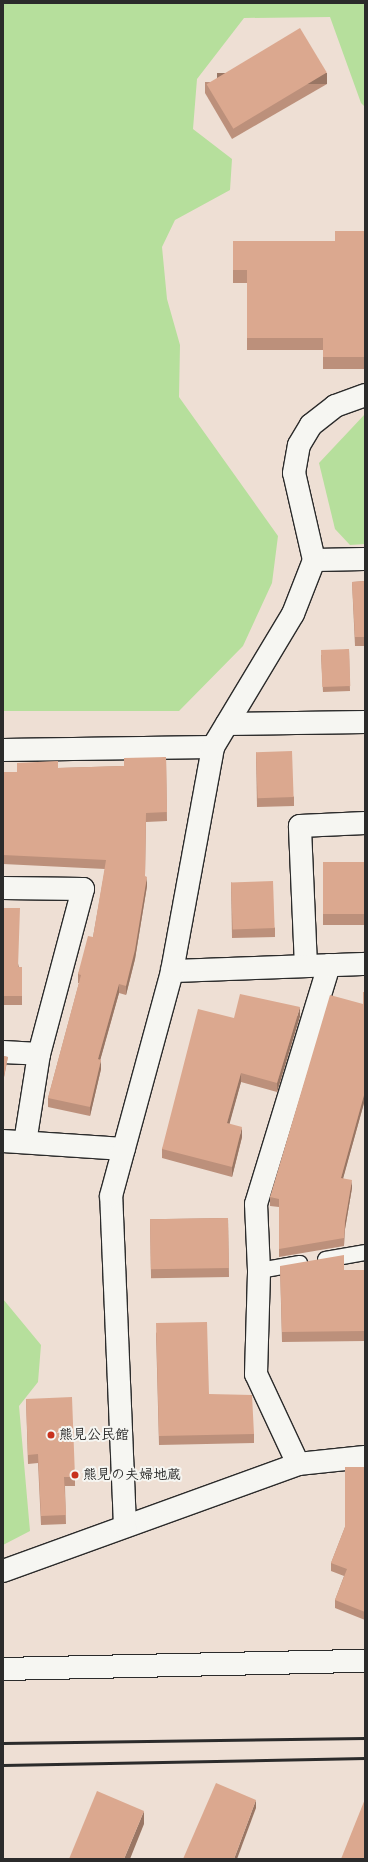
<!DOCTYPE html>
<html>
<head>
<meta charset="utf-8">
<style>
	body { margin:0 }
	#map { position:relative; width:368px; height:1862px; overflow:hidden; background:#eedfd4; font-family:Pangolin,"Klee One",sans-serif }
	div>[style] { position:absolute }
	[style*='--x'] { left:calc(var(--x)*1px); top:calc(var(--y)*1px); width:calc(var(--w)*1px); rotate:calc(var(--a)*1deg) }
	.green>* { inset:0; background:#b6df9c }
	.roads { filter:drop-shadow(1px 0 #2b2b2b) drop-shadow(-1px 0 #2b2b2b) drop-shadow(0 1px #2b2b2b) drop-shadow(0 -1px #2b2b2b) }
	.lane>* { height:15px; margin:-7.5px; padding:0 7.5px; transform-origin:7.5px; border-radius:7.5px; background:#f6f6f2 }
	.street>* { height:22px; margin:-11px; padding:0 11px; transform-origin:11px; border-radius:11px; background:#f6f6f2 }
	.secondary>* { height:22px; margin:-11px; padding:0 11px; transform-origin:11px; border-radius:11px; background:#f6f6f2 }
	.rail>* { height:3px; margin:-1.5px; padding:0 1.5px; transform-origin:1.5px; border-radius:1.5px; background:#2b2b2b }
	.wall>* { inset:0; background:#bc907b; transform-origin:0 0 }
	.shaded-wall>* { inset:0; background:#997664; transform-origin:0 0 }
	.building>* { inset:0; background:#dba88f; transform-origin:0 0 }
	.dots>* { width:11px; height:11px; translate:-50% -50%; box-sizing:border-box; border:2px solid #f6f6f2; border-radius:50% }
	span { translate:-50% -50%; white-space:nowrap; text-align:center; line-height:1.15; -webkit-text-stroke:4px #f6f6f2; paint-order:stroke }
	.poi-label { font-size:14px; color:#2b2b2b; font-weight:700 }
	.left { translate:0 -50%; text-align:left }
	.frame { position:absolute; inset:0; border:4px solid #2b2b2b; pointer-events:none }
</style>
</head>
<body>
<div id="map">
	<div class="green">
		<div style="clip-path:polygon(3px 3px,365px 3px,365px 107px,361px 103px,330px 17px,244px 18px,197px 79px,193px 129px,232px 159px,230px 190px,175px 220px,162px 247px,167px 299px,180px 345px,179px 397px,278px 536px,272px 583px,243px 646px,179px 711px,3px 711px)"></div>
		<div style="clip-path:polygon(365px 414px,365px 544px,350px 545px,335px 529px,319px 463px)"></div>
		<div style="clip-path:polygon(3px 1299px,41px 1345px,38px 1382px,19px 1406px,30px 1531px,3px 1545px)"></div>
	</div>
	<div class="roads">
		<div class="lane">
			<div style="--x:325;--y:1259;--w:41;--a:-9.9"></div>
			<div style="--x:259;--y:1270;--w:41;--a:-9.9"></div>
		</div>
		<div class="street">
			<div style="--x:314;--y:560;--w:51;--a:-1.1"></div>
			<div style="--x:227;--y:724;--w:138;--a:-0.8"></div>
			<div style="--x:3;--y:750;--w:210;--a:-0.8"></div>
			<div style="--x:3;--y:888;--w:80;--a:0.7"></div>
			<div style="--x:83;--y:889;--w:171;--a:104.9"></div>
			<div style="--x:39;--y:1054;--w:89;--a:99"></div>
			<div style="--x:306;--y:966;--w:140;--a:-92.5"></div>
			<div style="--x:300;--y:826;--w:65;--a:-2.6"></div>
			<div style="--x:3;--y:1052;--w:36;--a:3"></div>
			<div style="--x:3;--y:1141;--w:121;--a:3.8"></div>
			<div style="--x:298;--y:1464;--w:99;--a:-115"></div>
			<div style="--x:256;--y:1374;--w:104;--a:-88.3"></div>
			<div style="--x:259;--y:1270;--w:66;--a:-92.6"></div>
			<div style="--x:256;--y:1204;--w:250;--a:-73"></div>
			<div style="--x:3;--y:1571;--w:314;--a:-19.9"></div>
			<div style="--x:298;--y:1464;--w:67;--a:-6"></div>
		</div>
		<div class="secondary">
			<div style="--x:172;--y:971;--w:193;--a:-2.1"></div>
			<div style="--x:125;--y:1526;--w:330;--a:-92.4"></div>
			<div style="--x:111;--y:1196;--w:233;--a:-74.8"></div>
			<div style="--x:172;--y:971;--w:228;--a:-79.6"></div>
			<div style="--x:213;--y:747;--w:155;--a:-59"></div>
			<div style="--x:293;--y:614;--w:58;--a:-68.7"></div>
			<div style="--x:314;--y:560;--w:89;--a:-102.9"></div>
			<div style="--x:294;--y:473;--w:28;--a:-80"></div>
			<div style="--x:299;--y:445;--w:23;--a:-59"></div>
			<div style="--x:311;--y:425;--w:31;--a:-38"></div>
			<div style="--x:335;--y:406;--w:32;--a:-20"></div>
			<div style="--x:3;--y:1669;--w:362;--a:-1.3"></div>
		</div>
	</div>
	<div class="rail">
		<div style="--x:3;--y:1743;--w:362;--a:-0.8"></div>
		<div style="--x:3;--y:1765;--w:362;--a:-1.1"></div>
	</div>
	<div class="wall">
		<div style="clip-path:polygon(205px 82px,327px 84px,232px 139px,205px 93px)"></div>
		<div style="clip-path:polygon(365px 231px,365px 369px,323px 369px,323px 350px,247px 350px,247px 283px,233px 283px,233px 241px,335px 241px)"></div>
		<div style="clip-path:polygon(365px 581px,365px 646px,355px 646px,352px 582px)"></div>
		<div style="clip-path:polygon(349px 649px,350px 691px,323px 692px,321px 655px)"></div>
		<div style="clip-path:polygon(256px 752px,294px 797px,294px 806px,257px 807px)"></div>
		<div style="clip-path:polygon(166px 757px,167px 821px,146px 822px,145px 876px,147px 886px,135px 959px,126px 995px,119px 993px,100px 1060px,101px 1069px,90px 1116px,48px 1107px,48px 1098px,79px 983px,78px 983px,78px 974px,93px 937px,105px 869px,3px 864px,3px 772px,17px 772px,58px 768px,124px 766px)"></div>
		<div style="left:365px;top:862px;width:63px;height:42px;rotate:90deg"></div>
		<div style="clip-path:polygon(231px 882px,275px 928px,275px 937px,232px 938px)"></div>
		<div style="clip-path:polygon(3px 908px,19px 967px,22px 967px,22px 1005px,3px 1005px)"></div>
		<div style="clip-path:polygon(365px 992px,365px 1103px,364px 1103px,343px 1178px,352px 1188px,345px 1229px,344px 1246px,279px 1257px,279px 1207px,270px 1206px,270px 1197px,363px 1004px)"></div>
		<div style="clip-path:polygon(300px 1016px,277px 1092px,241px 1082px,229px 1124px,242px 1137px,232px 1177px,162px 1158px,162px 1149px,234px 1018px)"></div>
		<div style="left:3px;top:1056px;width:5px;height:43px;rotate:11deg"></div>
		<div style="left:228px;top:1218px;width:59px;height:78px;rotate:89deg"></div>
		<div style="clip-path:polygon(280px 1266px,344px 1270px,365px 1270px,365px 1341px,282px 1342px)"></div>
		<div style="clip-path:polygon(156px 1332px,209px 1394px,254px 1434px,254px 1443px,159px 1445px)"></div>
		<div style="clip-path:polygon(26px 1399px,75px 1477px,75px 1486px,65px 1486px,66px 1524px,41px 1525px,38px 1463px,28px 1464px)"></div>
		<div style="clip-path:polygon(365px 1467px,365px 1620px,335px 1608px,335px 1600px,344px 1576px,331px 1571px,331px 1563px,345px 1527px)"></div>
	</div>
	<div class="shaded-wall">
		<div style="left:327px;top:73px;width:11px;height:110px;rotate:90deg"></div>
		<div style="clip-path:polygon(147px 877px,147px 886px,135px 959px,126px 995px,126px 986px)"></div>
		<div style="clip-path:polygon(119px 984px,119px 993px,98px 1068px,98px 1059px)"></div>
		<div style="clip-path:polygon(300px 1007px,300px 1016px,277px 1092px,277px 1083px)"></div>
		<div style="clip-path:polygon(101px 1060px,101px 1069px,90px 1116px,90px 1107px)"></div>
		<div style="clip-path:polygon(241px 1073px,241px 1082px,227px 1133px,227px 1123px)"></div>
		<div style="clip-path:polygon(364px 1095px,364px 1103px,341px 1186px,341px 1178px)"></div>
		<div style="clip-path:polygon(242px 1127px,242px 1137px,232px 1177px,232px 1167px)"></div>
		<div style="clip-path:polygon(352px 1180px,352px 1188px,345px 1229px,344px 1246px,345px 1221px)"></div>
		<div style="clip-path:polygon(256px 1800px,256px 1808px,237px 1859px,234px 1859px)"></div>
		<div style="clip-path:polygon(144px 1811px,144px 1824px,130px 1859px,124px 1859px)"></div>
	</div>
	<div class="building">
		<div style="left:300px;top:28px;width:52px;height:109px;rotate:59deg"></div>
		<div style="clip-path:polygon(335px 231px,365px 231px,365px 357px,323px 357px,323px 338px,247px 338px,247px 270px,233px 270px,233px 241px,335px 241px)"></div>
		<div style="clip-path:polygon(365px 581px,365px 637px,355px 637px,352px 582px)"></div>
		<div style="left:349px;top:649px;width:37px;height:28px;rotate:88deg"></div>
		<div style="left:292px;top:751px;width:46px;height:36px;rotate:88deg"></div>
		<div style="clip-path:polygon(166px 757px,167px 812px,146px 813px,145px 876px,147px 877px,135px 950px,126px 986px,119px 984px,98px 1059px,101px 1060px,90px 1107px,48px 1098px,81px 975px,78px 974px,88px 936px,93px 937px,106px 860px,3px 855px,3px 772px,17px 772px,17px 763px,58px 761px,58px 768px,124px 766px,124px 758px)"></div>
		<div style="left:365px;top:862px;width:52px;height:42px;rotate:90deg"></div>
		<div style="left:273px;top:881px;width:47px;height:42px;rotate:88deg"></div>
		<div style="clip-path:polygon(3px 908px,20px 908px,18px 967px,22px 967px,22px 996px,3px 996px)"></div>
		<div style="clip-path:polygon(363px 992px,365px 992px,365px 1095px,364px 1095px,341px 1178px,352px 1180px,345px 1221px,344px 1238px,279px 1249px,279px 1199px,270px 1197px,330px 995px,363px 1004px)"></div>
		<div style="clip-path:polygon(240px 994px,300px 1007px,277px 1083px,241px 1073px,227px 1123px,242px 1127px,232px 1167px,162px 1149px,198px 1009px,234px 1018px)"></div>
		<div style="left:3px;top:1056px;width:5px;height:34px;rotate:11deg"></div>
		<div style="left:228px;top:1218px;width:50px;height:78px;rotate:89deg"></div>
		<div style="clip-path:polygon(344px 1255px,344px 1270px,365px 1270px,365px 1331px,282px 1332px,280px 1266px)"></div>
		<div style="clip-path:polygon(207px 1322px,209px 1394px,252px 1395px,254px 1434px,159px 1436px,156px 1323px)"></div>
		<div style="clip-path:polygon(72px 1397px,75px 1477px,64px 1477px,66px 1515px,41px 1516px,38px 1454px,28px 1455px,26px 1399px)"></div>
		<div style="clip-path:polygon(345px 1467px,365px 1467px,365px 1612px,335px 1600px,347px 1569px,331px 1563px,345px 1527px)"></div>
		<div style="clip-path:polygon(216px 1783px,256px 1800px,234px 1859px,183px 1859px)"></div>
		<div style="clip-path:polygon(97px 1791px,144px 1811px,124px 1859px,69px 1859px)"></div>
		<div style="clip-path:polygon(365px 1799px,365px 1859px,341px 1859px)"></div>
	</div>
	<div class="dots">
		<div style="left:51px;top:1435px;background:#c8321e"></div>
		<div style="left:75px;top:1475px;background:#c8321e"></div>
	</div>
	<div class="poi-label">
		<span class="left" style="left:59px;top:1435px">熊見公民館</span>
		<span class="left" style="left:83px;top:1475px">熊見の夫婦地蔵</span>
	</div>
	<div class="frame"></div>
</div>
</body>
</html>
